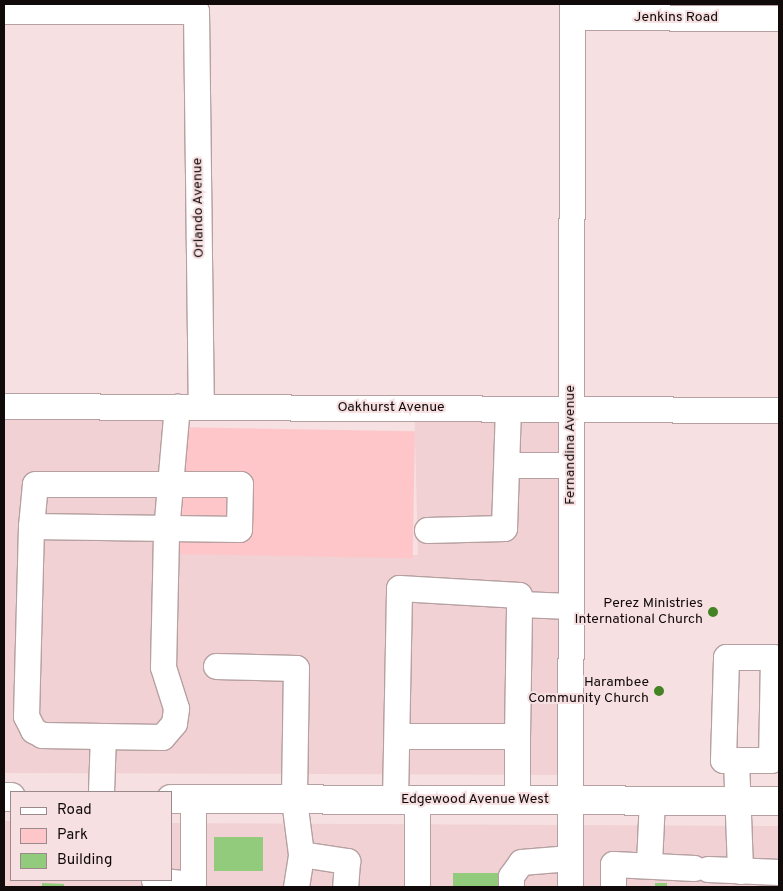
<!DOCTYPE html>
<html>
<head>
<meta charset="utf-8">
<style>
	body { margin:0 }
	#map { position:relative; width:783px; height:891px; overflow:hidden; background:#f7e0e1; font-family:Overpass,sans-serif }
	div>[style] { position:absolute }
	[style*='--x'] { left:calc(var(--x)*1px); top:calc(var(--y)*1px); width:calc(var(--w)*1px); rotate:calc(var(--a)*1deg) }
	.built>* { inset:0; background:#f1d1d3 }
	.green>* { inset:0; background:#ffc6ca; transform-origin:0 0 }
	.building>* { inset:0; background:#91cb7b; transform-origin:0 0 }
	.roads { filter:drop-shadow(1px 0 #b6a0a1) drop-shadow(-1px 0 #b6a0a1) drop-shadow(0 1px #b6a0a1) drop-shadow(0 -1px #b6a0a1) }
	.minor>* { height:25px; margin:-12.5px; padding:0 12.5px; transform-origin:12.5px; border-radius:12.5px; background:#fff }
	.major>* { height:28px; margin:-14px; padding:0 14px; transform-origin:14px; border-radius:14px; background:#fff }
	.dots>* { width:14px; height:14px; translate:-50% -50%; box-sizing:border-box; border:2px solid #f7e0e1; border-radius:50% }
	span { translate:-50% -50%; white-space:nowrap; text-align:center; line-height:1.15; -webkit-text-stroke:4px #f7e0e1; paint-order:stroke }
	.street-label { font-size:14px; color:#110a0a }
	.poi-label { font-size:14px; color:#110a0a }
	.right { translate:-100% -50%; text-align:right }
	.frame { position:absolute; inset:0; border:5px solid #110a0a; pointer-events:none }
	.legend { position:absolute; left:10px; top:791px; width:162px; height:90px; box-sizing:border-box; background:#f7e0e1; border:1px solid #9b8a8b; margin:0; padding:6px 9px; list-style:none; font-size:15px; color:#110a0a }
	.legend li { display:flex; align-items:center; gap:10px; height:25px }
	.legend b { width:25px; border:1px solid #9b8a8b }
</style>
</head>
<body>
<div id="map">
	<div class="built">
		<div style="clip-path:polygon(414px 398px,580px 400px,582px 775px,4px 773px,4px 399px,173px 400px,174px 554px,418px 555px)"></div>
		<div style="clip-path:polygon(4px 821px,11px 821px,11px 880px,171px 880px,171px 823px,779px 826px,779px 887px,4px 887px)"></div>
	</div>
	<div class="green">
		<div style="left:173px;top:427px;width:242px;height:127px;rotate:1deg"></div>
	</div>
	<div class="building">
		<div style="left:263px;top:837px;width:34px;height:49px;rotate:90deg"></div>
		<div style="left:453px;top:873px;width:49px;height:14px"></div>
		<div style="clip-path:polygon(42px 883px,64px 884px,64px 887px,42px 887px)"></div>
		<div style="left:655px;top:883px;width:12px;height:4px"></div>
	</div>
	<div class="roads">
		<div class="minor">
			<div style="--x:4;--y:11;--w:192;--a:0"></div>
			<div style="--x:196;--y:11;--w:395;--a:89.3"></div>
			<div style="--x:572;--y:17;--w:207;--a:0.3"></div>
			<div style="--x:4;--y:406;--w:775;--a:0.3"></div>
			<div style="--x:509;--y:465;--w:62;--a:0"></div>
			<div style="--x:31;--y:526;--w:42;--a:-84.6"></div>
			<div style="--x:35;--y:484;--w:205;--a:0"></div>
			<div style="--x:240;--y:484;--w:45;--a:91.3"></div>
			<div style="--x:239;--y:529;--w:208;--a:-179.2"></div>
			<div style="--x:31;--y:526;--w:190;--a:91.5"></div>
			<div style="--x:26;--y:716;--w:16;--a:63"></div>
			<div style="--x:33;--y:730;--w:10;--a:29"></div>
			<div style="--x:42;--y:735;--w:61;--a:0.9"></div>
			<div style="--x:427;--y:530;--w:77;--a:-1.5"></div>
			<div style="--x:504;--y:528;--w:119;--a:-88.1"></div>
			<div style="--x:726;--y:657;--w:47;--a:0"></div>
			<div style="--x:773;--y:657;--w:103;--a:91.1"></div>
			<div style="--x:771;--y:760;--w:48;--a:180"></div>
			<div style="--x:723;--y:760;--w:103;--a:-88.3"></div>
			<div style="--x:216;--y:666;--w:80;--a:1.4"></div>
			<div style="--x:296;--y:668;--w:132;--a:90.9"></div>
			<div style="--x:294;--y:800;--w:54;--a:82.6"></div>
			<div style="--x:301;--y:854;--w:47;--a:8.7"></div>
			<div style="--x:347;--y:861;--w:26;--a:94"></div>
			<div style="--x:398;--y:736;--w:119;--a:0"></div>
			<div style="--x:517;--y:736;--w:132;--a:-89.1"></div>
			<div style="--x:519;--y:604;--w:52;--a:2.2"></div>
			<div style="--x:517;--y:736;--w:64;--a:90"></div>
			<div style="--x:736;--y:760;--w:111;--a:87.9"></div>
			<div style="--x:101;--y:792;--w:56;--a:-88"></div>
			<div style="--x:103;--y:736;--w:59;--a:1"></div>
			<div style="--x:162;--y:737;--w:18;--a:-49"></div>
			<div style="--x:174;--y:723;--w:15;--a:-82"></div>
			<div style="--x:176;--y:708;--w:43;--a:-107.6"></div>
			<div style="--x:163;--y:667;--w:136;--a:-88.7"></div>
			<div style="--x:166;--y:531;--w:125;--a:-85"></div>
			<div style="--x:193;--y:799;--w:88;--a:90"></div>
			<div style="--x:395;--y:800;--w:212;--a:-88.9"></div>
			<div style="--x:399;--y:588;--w:120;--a:3.3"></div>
			<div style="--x:519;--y:595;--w:9;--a:90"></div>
			<div style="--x:417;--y:800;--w:87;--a:90"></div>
			<div style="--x:649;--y:863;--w:63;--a:-87.3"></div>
			<div style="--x:708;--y:869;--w:71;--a:2.4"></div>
			<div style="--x:154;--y:880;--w:39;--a:6"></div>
			<div style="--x:296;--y:887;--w:33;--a:-81"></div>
			<div style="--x:511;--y:887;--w:11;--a:-90"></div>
			<div style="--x:511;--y:876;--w:17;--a:-54"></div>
			<div style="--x:521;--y:862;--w:49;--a:-4.7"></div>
			<div style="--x:570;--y:887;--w:883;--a:-89.87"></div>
			<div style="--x:613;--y:887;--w:23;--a:-90"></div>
			<div style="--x:613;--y:864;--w:81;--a:2.8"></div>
		</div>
		<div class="major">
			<div style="--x:4;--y:797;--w:7;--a:0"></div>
			<div style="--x:171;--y:799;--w:608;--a:0.19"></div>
		</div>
	</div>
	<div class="dots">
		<div style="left:713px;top:612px;background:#438324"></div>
		<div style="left:659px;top:691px;background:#438324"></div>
	</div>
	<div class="street-label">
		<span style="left:676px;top:18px">Jenkins Road</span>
		<span style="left:199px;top:208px;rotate:-91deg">Orlando Avenue</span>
		<span style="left:391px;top:408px">Oakhurst Avenue</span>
		<span style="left:571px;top:445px;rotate:-90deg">Fernandina Avenue</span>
		<span style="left:475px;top:800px">Edgewood Avenue West</span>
	</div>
	<div class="poi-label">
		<span class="right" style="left:703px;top:612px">Perez Ministries<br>International Church</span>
		<span class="right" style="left:649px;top:691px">Harambee<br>Community Church</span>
	</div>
	<div class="frame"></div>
	<ul class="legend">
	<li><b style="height:6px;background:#fff"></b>Road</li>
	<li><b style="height:14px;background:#ffc6ca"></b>Park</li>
	<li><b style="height:14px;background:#91cb7b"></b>Building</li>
	</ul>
</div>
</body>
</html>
